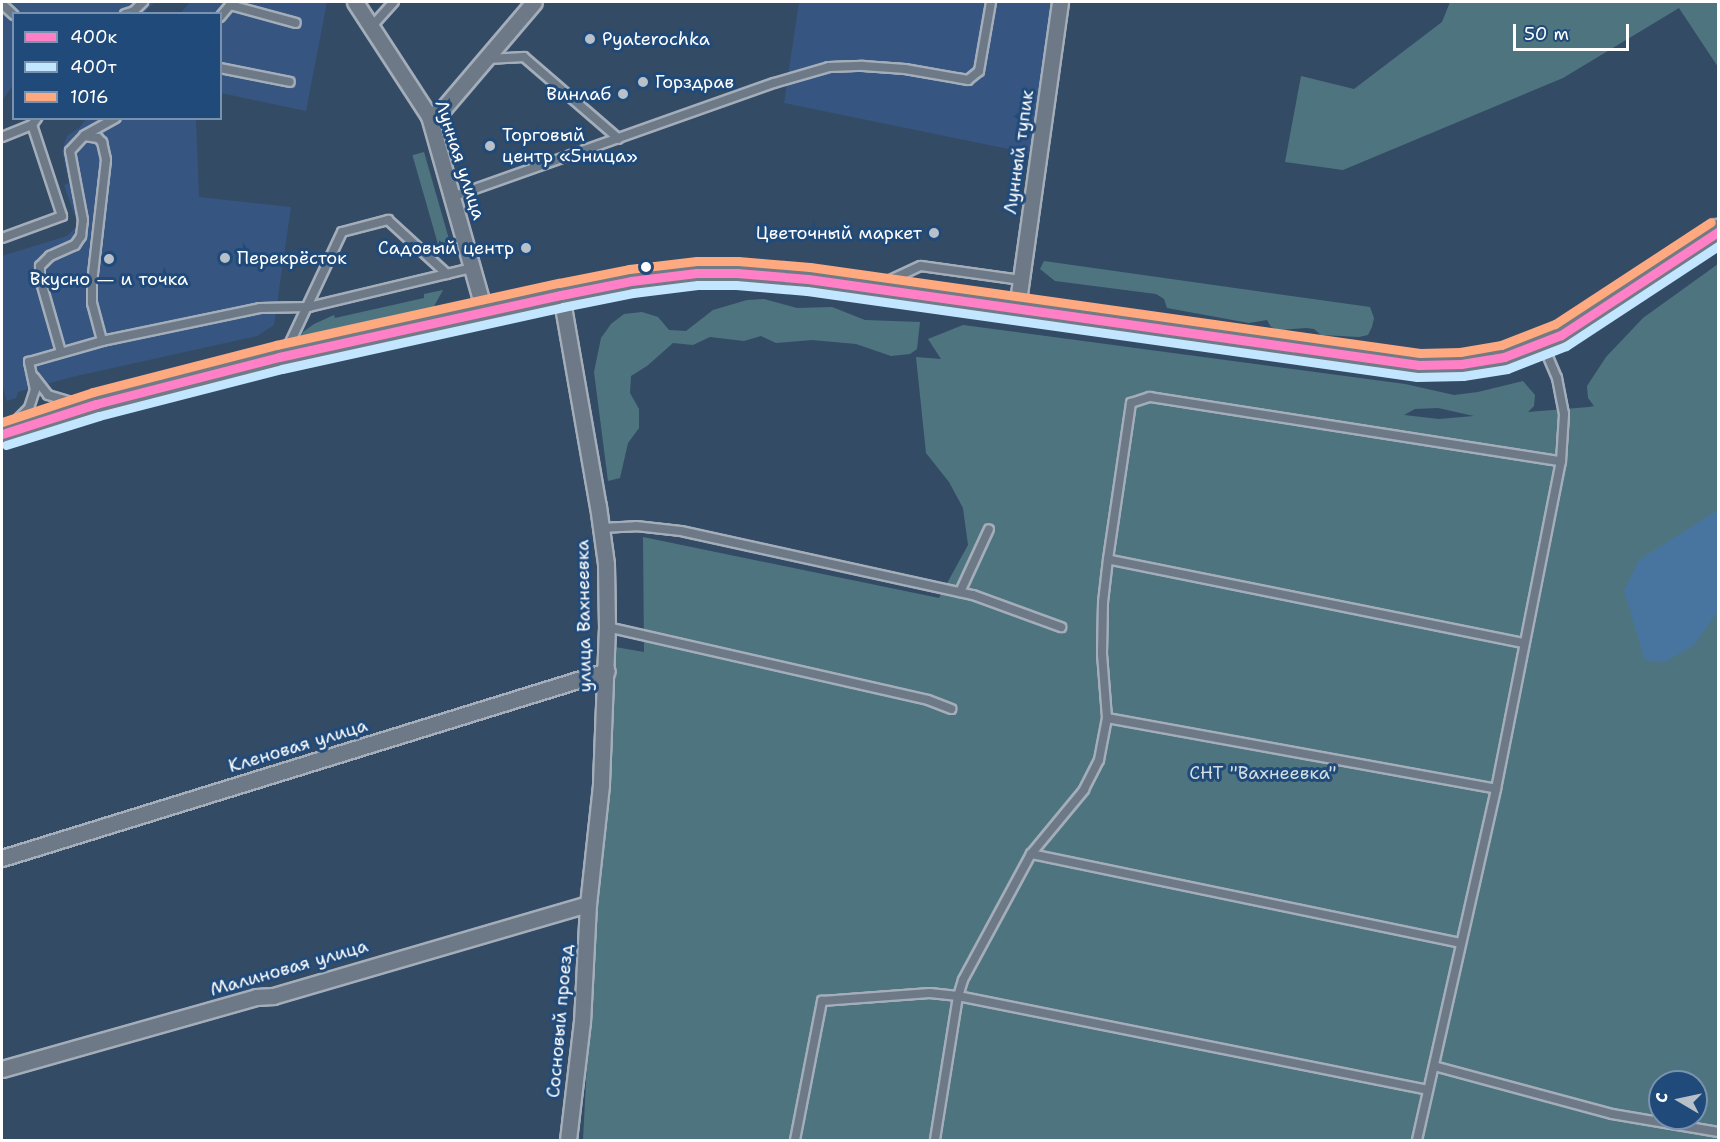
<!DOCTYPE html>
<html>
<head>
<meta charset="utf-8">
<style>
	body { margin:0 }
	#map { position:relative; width:1720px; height:1142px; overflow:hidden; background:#344b65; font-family:"Shantell Sans",sans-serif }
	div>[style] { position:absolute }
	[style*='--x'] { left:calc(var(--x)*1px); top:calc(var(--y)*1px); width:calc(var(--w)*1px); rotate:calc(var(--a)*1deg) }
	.built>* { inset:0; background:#365580 }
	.green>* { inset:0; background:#4e757f; transform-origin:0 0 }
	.water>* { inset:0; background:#4875a0 }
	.roads { filter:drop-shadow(2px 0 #a4aeba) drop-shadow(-2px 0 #a4aeba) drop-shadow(0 2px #a4aeba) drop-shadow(0 -2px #a4aeba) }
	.lane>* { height:8px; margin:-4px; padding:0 4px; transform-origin:4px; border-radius:4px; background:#6d7986 }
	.street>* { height:15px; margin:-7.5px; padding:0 7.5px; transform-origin:7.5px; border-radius:7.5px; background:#6d7986 }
	.primary>* { height:24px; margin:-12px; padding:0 12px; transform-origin:12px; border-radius:12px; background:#717b85 }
	.bus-1>* { height:9px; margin:-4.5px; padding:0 4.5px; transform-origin:4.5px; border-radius:4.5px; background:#ff80c6 }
	.bus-2>* { height:9px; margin:-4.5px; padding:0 4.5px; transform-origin:4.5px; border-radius:4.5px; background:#c2e6ff }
	.bus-3>* { height:9px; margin:-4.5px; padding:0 4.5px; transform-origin:4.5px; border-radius:4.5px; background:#ffa980 }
	.dots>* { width:16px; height:16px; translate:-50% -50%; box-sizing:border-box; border:3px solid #1f4a7a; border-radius:50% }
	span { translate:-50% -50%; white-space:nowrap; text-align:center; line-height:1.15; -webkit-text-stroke:6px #1f4a7a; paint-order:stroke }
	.poi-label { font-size:18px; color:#fff }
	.left { translate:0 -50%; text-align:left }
	.right { translate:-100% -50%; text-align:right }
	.street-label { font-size:18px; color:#fff }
	.park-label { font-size:18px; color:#d4dee0 }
	.frame { position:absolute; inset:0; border:3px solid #fff; pointer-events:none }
	.legend { position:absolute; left:12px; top:12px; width:210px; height:108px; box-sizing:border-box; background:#1f4a7a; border:2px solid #7992af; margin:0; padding:8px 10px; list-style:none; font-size:18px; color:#fff }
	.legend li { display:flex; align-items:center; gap:12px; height:30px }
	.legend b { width:30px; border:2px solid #7992af }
	.north { position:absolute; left:1648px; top:1070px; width:60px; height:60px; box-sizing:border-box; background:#1f4a7a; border:2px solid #7992af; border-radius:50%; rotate:279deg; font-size:16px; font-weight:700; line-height:24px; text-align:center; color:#fff }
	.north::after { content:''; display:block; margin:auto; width:21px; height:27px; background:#b8c0c9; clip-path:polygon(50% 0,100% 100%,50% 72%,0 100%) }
	.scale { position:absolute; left:1513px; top:24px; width:116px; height:27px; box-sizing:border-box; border:3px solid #fff; border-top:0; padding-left:8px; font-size:18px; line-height:21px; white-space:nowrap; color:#fff; -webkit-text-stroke:4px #1f4a7a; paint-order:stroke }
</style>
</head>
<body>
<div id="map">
	<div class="built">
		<div style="clip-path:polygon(2px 2px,155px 2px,144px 13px,14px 14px,13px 85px,2px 101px)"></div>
		<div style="clip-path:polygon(190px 2px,327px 2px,306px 111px,221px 93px,220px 14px,180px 14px)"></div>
		<div style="clip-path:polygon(799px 2px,1052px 2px,1032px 154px,784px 103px)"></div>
		<div style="clip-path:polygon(86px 119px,196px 119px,199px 197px,291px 207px,274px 325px,257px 336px,72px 377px,18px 392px,16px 398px,7px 401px,2px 384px,2px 256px,67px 236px,78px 225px,64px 185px,69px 183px,62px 151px,67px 136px,80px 127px)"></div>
	</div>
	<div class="green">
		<div style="clip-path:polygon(1450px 2px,1718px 2px,1718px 67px,1679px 8px,1563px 78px,1343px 170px,1285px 162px,1301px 76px,1354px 89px,1442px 22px)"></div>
		<div style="left:424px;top:152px;width:97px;height:12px;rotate:74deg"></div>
		<div style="clip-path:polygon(1044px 261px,1370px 307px,1374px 318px,1372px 327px,1368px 335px,1359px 337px,1321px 335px,1314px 329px,1306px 328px,1279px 330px,1271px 327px,1267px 320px,1249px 323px,1167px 308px,1164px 299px,1156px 294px,1055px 281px,1040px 269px)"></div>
		<div style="clip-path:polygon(evenodd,1718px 264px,1718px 1140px,583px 1140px,592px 964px,610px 787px,615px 647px,644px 652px,643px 537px,939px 598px,968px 545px,963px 508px,949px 482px,926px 453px,916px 357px,941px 359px,928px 339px,963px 325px,1405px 384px,1454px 395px,1478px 392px,1523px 381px,1535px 395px,1534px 406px,1528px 412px,1589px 407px,1594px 406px,1588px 398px,1587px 386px,1606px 357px,1643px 318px,1718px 264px,1438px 408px,1474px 416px,1439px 419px,1404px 415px,1415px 409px,1438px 408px,1718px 264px,1660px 1082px,1696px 1082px,1696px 1118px,1660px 1118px,1660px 1082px)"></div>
		<div style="clip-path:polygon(443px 290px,433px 308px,299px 341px,303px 332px,314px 324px,334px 315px,335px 318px,424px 298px,424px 294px)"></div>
		<div style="clip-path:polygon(764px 299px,797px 308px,832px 307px,865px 320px,920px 322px,917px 349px,910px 354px,891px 356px,856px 344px,812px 340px,776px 343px,761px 336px,744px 341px,710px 337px,693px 345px,673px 343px,647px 366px,631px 376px,630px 393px,639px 409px,639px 428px,628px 443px,620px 478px,608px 481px,594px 372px,601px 338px,611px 324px,624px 314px,642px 312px,658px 317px,669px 330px,686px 331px,713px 310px,747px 300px)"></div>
	</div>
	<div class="water">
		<div style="clip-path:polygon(1718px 512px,1718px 611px,1693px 646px,1664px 662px,1645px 660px,1624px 591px,1639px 560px,1713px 513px)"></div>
	</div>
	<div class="roads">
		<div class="lane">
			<div style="--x:2;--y:4;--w:16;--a:43"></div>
			<div style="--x:125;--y:14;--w:9;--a:-18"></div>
			<div style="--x:134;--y:11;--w:13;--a:-45"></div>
			<div style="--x:220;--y:17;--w:16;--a:-50"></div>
			<div style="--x:230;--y:5;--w:68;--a:15.3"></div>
			<div style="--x:373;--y:25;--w:31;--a:-48"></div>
			<div style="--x:488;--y:59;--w:36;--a:-3"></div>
			<div style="--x:524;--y:57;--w:125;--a:40.8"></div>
			<div style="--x:220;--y:68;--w:71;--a:11.3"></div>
			<div style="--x:85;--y:135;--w:35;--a:-29"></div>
			<div style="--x:2;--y:137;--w:32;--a:-22"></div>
			<div style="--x:32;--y:125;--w:9;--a:-54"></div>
			<div style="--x:452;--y:197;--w:342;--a:-19.5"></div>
			<div style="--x:774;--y:83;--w:57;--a:-16.2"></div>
			<div style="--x:829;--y:67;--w:34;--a:-2"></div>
			<div style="--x:863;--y:66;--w:42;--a:4.1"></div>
			<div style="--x:905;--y:69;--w:64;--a:9.9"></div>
			<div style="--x:968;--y:80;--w:14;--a:-39"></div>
			<div style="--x:979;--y:71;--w:70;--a:-80.1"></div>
			<div style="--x:2;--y:238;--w:64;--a:-20.1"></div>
			<div style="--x:62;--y:216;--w:96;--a:-108.2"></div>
			<div style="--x:886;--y:282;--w:38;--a:-25"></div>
			<div style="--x:921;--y:266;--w:101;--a:8"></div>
			<div style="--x:287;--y:349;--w:129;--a:-64.8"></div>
			<div style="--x:342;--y:232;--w:48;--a:-14.6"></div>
			<div style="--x:388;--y:220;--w:80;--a:42.5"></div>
			<div style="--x:61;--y:352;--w:76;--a:-106"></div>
			<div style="--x:40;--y:279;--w:13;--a:-90"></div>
			<div style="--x:40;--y:266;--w:14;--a:-45"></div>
			<div style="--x:50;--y:256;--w:27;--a:-24"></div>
			<div style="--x:75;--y:245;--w:11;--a:-56"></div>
			<div style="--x:81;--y:236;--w:16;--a:-83"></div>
			<div style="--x:83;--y:220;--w:70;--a:-100.7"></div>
			<div style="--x:70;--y:151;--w:21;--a:-47"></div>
			<div style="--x:84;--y:136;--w:14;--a:8"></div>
			<div style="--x:98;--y:138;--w:6;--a:45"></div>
			<div style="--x:102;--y:142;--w:18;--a:77"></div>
			<div style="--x:106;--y:160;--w:124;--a:96.5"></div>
			<div style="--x:92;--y:283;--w:20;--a:90"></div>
			<div style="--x:92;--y:303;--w:39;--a:75"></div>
			<div style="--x:34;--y:377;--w:23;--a:52"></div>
			<div style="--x:48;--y:395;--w:28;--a:17"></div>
			<div style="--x:17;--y:420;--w:17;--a:-45"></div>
			<div style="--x:29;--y:408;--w:19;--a:-72"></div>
			<div style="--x:35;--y:390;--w:29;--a:-102"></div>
			<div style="--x:29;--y:362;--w:76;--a:-16"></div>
			<div style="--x:102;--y:341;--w:161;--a:-11.8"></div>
			<div style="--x:260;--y:308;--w:49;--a:-1.2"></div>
			<div style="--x:309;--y:307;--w:168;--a:-13.5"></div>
			<div style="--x:601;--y:528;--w:35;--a:-3"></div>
			<div style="--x:636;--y:526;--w:45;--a:6.3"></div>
			<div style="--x:681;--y:531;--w:299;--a:12.4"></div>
			<div style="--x:973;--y:595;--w:94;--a:20"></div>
			<div style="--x:1108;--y:559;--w:43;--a:96.6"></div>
			<div style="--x:1103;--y:602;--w:52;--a:91.1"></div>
			<div style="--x:1102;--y:654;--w:64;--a:85.5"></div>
			<div style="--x:1107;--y:718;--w:395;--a:10.3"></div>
			<div style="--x:960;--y:592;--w:69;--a:-65.3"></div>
			<div style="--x:607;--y:627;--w:329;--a:12.8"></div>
			<div style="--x:928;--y:700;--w:25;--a:21"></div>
			<div style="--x:1523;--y:643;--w:423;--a:-168.6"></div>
			<div style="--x:1108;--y:559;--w:158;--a:-81.6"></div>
			<div style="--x:1131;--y:403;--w:20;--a:-18"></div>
			<div style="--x:1150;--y:397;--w:416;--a:8.9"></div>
			<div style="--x:1107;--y:718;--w:43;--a:100.8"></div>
			<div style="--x:1099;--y:760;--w:34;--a:117"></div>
			<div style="--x:1084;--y:790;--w:83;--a:129.6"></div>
			<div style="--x:1031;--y:854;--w:438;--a:11.7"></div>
			<div style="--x:1031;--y:854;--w:143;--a:118.4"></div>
			<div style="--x:963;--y:980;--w:17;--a:107"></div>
			<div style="--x:958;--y:996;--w:479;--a:11.3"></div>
			<div style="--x:1434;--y:1066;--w:184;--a:15.1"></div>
			<div style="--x:1612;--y:1114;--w:108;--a:9.6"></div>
			<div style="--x:795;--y:1140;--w:142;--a:-79"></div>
			<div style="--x:822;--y:1001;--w:108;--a:-4.2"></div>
			<div style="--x:930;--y:993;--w:28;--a:6"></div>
			<div style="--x:958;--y:996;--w:146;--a:99.1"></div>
			<div style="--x:1417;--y:1140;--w:360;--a:-77.3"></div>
			<div style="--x:1496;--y:789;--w:334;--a:-78.8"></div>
			<div style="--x:1561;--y:461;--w:47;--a:-86.3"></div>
			<div style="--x:1564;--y:414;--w:37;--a:-101"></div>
			<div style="--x:1557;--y:378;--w:36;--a:-113"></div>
		</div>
		<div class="street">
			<div style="--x:355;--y:2;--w:136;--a:57"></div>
			<div style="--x:429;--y:116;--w:203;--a:74.2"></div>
			<div style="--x:429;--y:116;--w:16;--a:-27"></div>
			<div style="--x:443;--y:109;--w:140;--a:-49.6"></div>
			<div style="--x:561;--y:295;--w:214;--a:80.1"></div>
			<div style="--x:598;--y:506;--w:59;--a:82.1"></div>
			<div style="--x:606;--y:564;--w:63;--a:89.1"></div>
			<div style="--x:607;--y:627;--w:158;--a:92.2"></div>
			<div style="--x:601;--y:785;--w:120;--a:96.2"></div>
			<div style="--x:588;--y:904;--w:117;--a:92.9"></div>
			<div style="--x:582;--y:1021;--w:120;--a:96.7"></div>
			<div style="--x:1017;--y:308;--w:309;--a:-82"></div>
			<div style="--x:2;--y:858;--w:633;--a:-17.18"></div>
			<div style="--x:2;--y:1069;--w:264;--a:-15.8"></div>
			<div style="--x:256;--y:997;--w:17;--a:-3"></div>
			<div style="--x:273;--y:996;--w:328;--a:-16.3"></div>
		</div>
		<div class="primary">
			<div style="--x:2;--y:434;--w:99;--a:-17.7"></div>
			<div style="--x:96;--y:404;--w:189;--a:-14.4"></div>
			<div style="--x:279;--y:357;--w:289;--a:-12.4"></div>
			<div style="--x:561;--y:295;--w:71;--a:-11.3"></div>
			<div style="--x:631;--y:281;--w:66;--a:-6.9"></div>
			<div style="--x:697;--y:273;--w:40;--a:0"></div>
			<div style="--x:737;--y:273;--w:71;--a:4.8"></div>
			<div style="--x:808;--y:279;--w:532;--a:8.1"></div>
			<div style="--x:1335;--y:354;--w:85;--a:7.5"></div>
			<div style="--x:1419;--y:365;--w:42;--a:-1.4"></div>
			<div style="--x:1461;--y:364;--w:44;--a:-9.2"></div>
			<div style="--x:1504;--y:357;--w:61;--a:-21.1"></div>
			<div style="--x:1561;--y:335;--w:188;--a:-33.3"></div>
		</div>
	</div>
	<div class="bus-1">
		<div style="--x:2;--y:434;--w:99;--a:-17.7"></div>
		<div style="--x:96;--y:404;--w:189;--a:-14.4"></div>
		<div style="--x:279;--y:357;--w:289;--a:-12.4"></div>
		<div style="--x:561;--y:295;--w:71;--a:-11.3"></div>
		<div style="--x:631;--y:281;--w:66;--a:-6.9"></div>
		<div style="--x:697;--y:273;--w:40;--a:0"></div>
		<div style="--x:737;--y:273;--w:71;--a:4.8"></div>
		<div style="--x:808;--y:279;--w:617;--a:8.01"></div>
		<div style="--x:1419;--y:365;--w:42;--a:-1.4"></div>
		<div style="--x:1461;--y:364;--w:44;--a:-9.2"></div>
		<div style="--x:1504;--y:357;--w:61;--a:-21.1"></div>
		<div style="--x:1561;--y:335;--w:188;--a:-33.3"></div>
	</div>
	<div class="bus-2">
		<div style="--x:6;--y:445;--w:97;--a:-17.3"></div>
		<div style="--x:99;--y:416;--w:189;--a:-14.4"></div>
		<div style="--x:282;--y:369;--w:288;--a:-12.4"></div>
		<div style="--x:563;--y:307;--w:71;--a:-11.3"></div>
		<div style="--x:633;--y:293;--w:65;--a:-7"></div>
		<div style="--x:698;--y:285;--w:38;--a:0"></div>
		<div style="--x:736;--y:285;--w:71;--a:4.8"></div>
		<div style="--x:807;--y:291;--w:616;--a:8.02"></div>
		<div style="--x:1417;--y:377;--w:46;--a:-1.2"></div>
		<div style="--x:1463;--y:376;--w:45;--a:-9"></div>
		<div style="--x:1507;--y:369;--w:63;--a:-21.3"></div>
		<div style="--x:1566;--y:346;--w:182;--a:-33.3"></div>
	</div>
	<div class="bus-3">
		<div style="--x:2;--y:422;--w:96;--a:-18.2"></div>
		<div style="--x:93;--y:392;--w:189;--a:-14.4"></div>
		<div style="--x:276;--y:345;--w:290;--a:-12.4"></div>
		<div style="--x:559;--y:283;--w:71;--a:-11.3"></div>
		<div style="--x:629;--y:269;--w:68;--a:-6.7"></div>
		<div style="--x:697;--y:261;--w:41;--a:0"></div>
		<div style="--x:738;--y:261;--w:72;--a:4.8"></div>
		<div style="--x:810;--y:267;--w:616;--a:8.02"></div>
		<div style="--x:1420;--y:353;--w:40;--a:-1.4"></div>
		<div style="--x:1460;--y:352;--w:42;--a:-9.7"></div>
		<div style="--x:1501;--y:345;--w:58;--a:-21.3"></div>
		<div style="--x:1555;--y:324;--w:186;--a:-33.2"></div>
	</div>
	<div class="dots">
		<div style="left:590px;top:39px;background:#b8c0c9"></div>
		<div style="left:643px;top:82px;background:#b8c0c9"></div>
		<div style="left:623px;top:94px;background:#b8c0c9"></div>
		<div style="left:490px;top:146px;background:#b8c0c9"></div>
		<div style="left:934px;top:233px;background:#b8c0c9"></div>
		<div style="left:526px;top:248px;background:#b8c0c9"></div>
		<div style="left:225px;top:258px;background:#b8c0c9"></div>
		<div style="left:109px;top:259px;background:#b8c0c9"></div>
		<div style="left:646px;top:267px;background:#fff"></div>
	</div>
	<div class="poi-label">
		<span class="left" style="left:602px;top:39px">Pyaterochka</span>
		<span class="left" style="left:655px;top:82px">Горздрав</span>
		<span class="right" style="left:611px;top:94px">Винлаб</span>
		<span class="left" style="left:502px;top:146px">Торговый<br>центр «5ница»</span>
		<span class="right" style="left:922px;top:233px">Цветочный маркет</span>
		<span class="right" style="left:514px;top:248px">Садовый центр</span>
		<span class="left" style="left:237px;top:258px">Перекрёсток</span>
		<span style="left:109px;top:279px">Вкусно — и точка</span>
	</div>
	<div class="street-label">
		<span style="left:1019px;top:152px;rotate:-82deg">Лунный тупик</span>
		<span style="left:460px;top:160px;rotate:72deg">Лунная улица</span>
		<span style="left:584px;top:616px;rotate:-91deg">улица Вахнеевка</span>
		<span style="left:298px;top:746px;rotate:-17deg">Кленовая улица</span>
		<span style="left:289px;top:968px;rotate:-16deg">Малиновая улица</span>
		<span style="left:560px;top:1021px;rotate:-85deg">Сосновый проезд</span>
	</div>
	<div class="park-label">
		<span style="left:1263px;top:773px">СНТ "Вахнеевка"</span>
	</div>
	<div class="frame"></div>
	<ul class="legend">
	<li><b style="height:8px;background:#ff80c6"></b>400к</li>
	<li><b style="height:8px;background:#c2e6ff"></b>400т</li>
	<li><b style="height:8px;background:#ffa980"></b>1016</li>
	</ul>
	<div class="north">С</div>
	<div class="scale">50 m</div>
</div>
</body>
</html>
